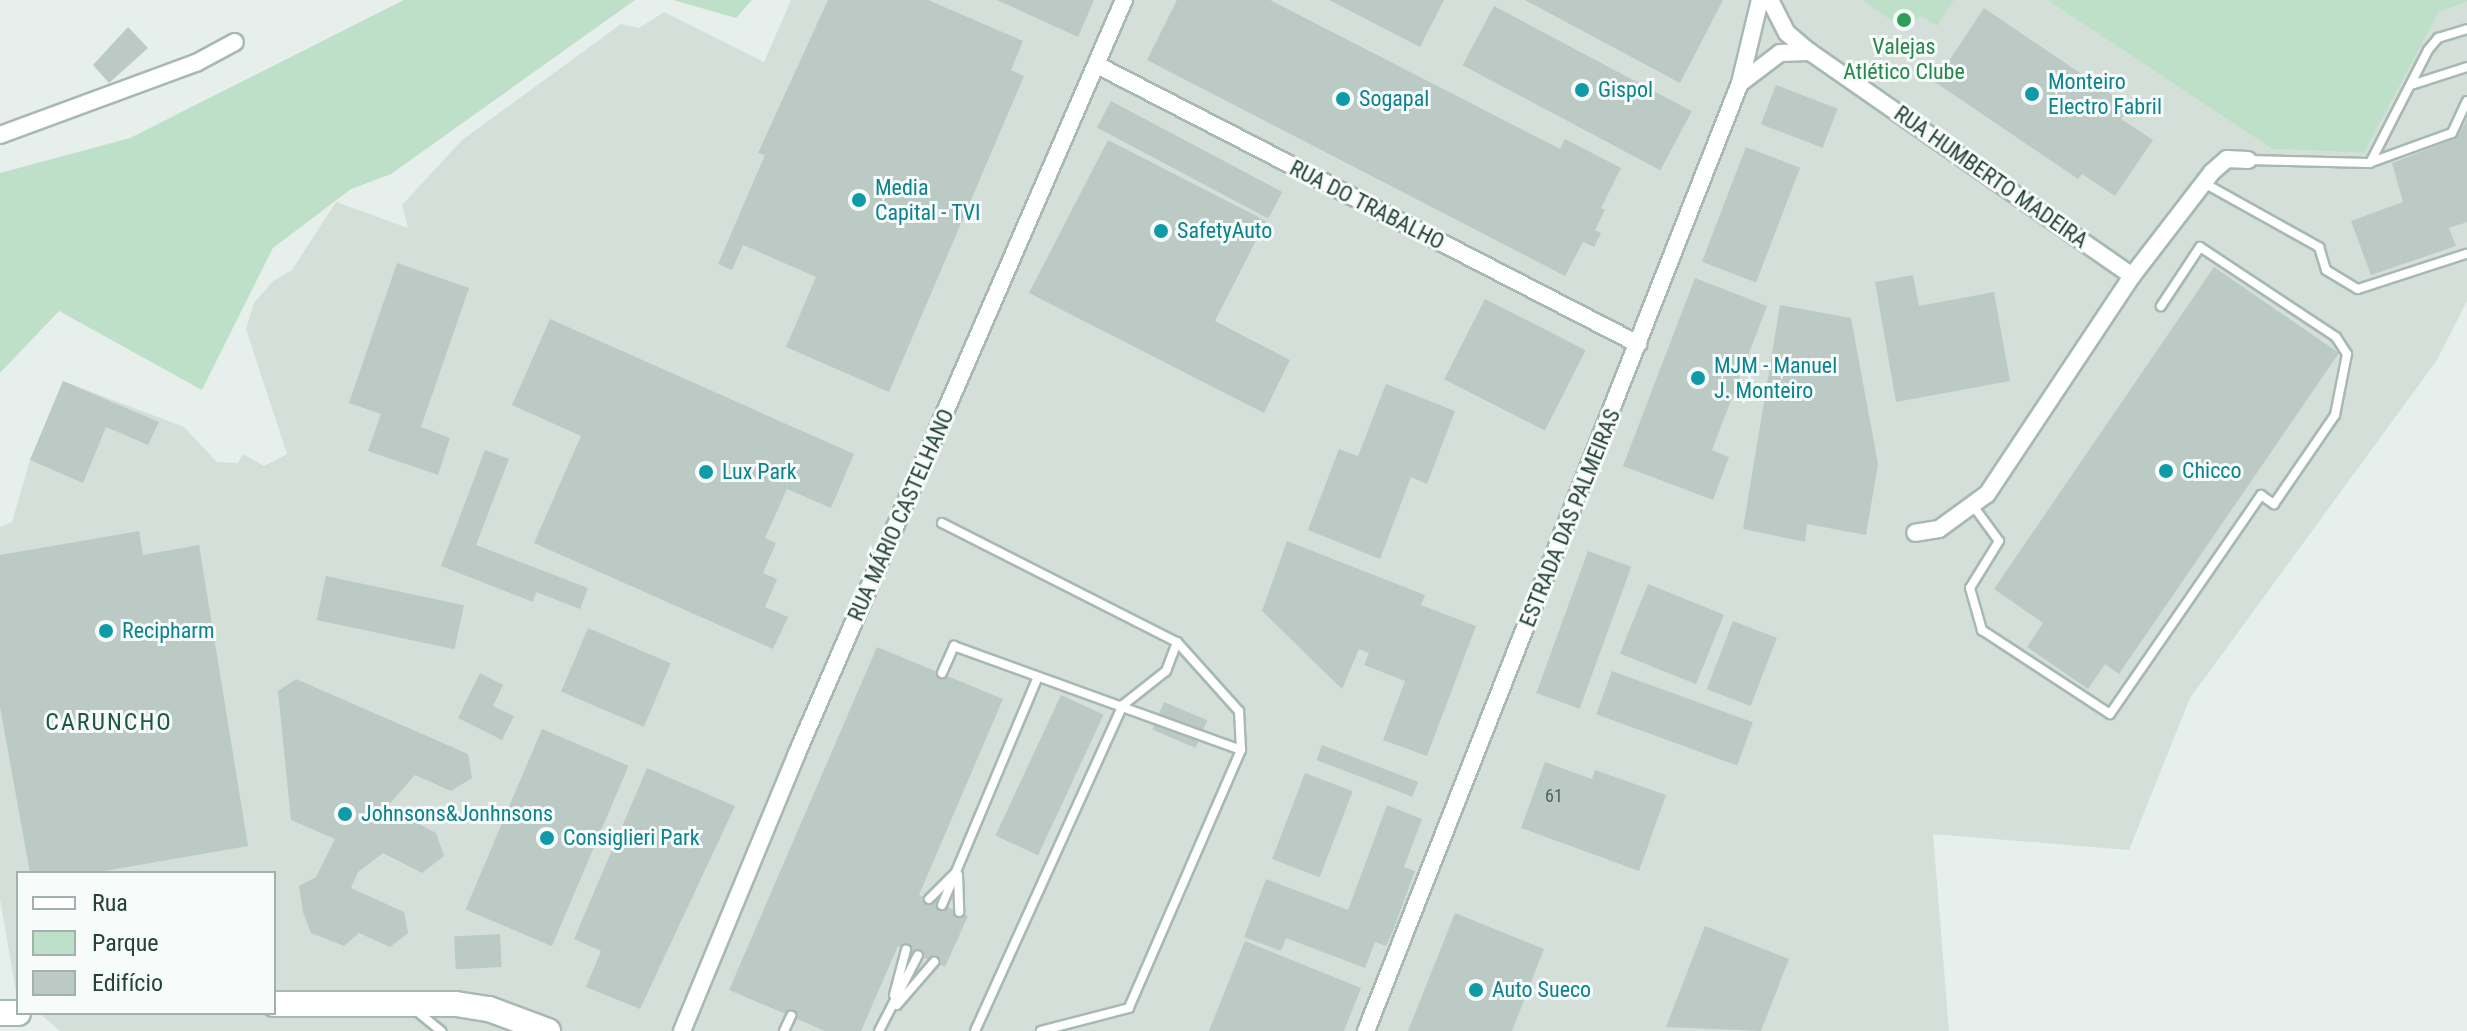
<!DOCTYPE html>
<html>
<head>
<meta charset="utf-8">
<style>
	body { margin:0 }
	#map { position:relative; width:2467px; height:1031px; overflow:hidden; background:#e6efeb; font-family:"Roboto Condensed",sans-serif }
	div>[style] { position:absolute }
	[style*='--x'] { left:calc(var(--x)*1px); top:calc(var(--y)*1px); width:calc(var(--w)*1px); rotate:calc(var(--a)*1deg) }
	.built>* { inset:0; background:#d4dfda }
	.green>* { inset:0; background:#bfe0c8 }
	.building>* { inset:0; background:#bbcac4; transform-origin:0 0 }
	.roads { filter:drop-shadow(2px 0 #a8b8b2) drop-shadow(-2px 0 #a8b8b2) drop-shadow(0 2px #a8b8b2) drop-shadow(0 -2px #a8b8b2) }
	.lane>* { height:8px; margin:-4px; padding:0 4px; transform-origin:4px; border-radius:4px; background:#fff }
	.street>* { height:16px; margin:-8px; padding:0 8px; transform-origin:8px; border-radius:8px; background:#fff }
	.secondary>* { height:24px; margin:-12px; padding:0 12px; transform-origin:12px; border-radius:12px; background:#fff }
	.dots>* { width:22px; height:22px; translate:-50% -50%; box-sizing:border-box; border:4px solid #f7fbf9; border-radius:50% }
	span { translate:-50% -50%; white-space:nowrap; text-align:center; line-height:1.15; -webkit-text-stroke:6px #f7fbf9; paint-order:stroke }
	.number-label { font-size:18px; color:#4a645c }
	.number-label span { -webkit-text-stroke-width:0 }
	.leisure-label { font-size:22px; color:#27864d }
	.culture-label { font-size:22px; color:#0d838f }
	.left { translate:0 -50%; text-align:left }
	.street-label { font-size:22px; color:#24423a }
	.neighbourhood-label { font-size:24px; color:#1f5548; letter-spacing:2px }
	.legend { position:absolute; left:16px; top:871px; width:260px; height:144px; box-sizing:border-box; background:#f7fbf9; border:2px solid #a3b1ad; margin:0; padding:10px 14px; list-style:none; font-size:24px; color:#24423a }
	.legend li { display:flex; align-items:center; gap:16px; height:40px }
	.legend b { width:40px; border:2px solid #a3b1ad }
</style>
</head>
<body>
<div id="map">
	<div class="built">
		<div style="clip-path:polygon(791px 0,2047px 0,2272px 149px,2364px 153px,2439px 12px,2467px 2px,2467px 301px,2437px 360px,2190px 698px,2129px 850px,1933px 834px,1949px 1031px,60px 1031px,39px 1013px,274px 1013px,274px 873px,18px 873px,16px 992px,0 899px,0 527px,12px 522px,30px 460px,63px 381px,184px 427px,217px 462px,238px 463px,243px 454px,264px 466px,287px 454px,246px 329px,254px 303px,273px 281px,292px 270px,336px 202px,408px 228px,402px 205px,462px 140px,621px 24px,639px 28px,664px 12px,764px 62px)"></div>
	</div>
	<div class="green">
		<div style="clip-path:polygon(404px 0,635px 0,391px 174px,351px 189px,273px 248px,202px 390px,59px 311px,0 373px,0 173px,130px 138px)"></div>
		<div style="clip-path:polygon(673px 0,752px 0,736px 18px)"></div>
		<div style="clip-path:polygon(1862px 0,1954px 0,1937px 26px,1920px 15px,1908px 32px)"></div>
		<div style="clip-path:polygon(2047px 0,2467px 0,2467px 2px,2439px 12px,2364px 153px,2272px 149px)"></div>
	</div>
	<div class="building">
		<div style="clip-path:polygon(828px 0,928px 0,1023px 41px,1011px 70px,1024px 76px,889px 392px,786px 347px,816px 277px,743px 245px,732px 270px,718px 264px,765px 155px,758px 153px)"></div>
		<div style="clip-path:polygon(997px 0,1094px 0,1078px 37px)"></div>
		<div style="clip-path:polygon(1177px 0,1270px 0,1560px 149px,1565px 139px,1621px 168px,1601px 208px,1605px 210px,1595px 230px,1601px 233px,1594px 247px,1583px 242px,1565px 276px,1147px 60px)"></div>
		<div style="clip-path:polygon(1329px 0,1444px 0,1420px 47px)"></div>
		<div style="clip-path:polygon(1525px 0,1723px 0,1680px 83px)"></div>
		<div style="left:1494px;top:6px;width:224px;height:67px;rotate:28deg"></div>
		<div style="clip-path:polygon(1984px 8px,2130px 107px,2121px 119px,2153px 140px,2115px 196px,2082px 174px,2078px 179px,1935px 82px)"></div>
		<div style="clip-path:polygon(128px 27px,148px 48px,109px 83px,93px 65px)"></div>
		<div style="left:1776px;top:85px;width:66px;height:42px;rotate:21deg"></div>
		<div style="left:1111px;top:101px;width:194px;height:30px;rotate:28deg"></div>
		<div style="clip-path:polygon(2467px 119px,2467px 222px,2449px 228px,2456px 246px,2371px 275px,2351px 221px,2403px 202px,2392px 163px,2457px 138px)"></div>
		<div style="clip-path:polygon(1108px 140px,1266px 221px,1215px 321px,1290px 360px,1264px 413px,1029px 293px)"></div>
		<div style="left:1746px;top:147px;width:58px;height:123px;rotate:21deg"></div>
		<div style="clip-path:polygon(397px 263px,469px 288px,421px 427px,450px 438px,438px 475px,368px 451px,381px 414px,349px 403px)"></div>
		<div style="clip-path:polygon(2214px 267px,2339px 353px,2119px 674px,2105px 664px,2088px 689px,2027px 647px,2043px 623px,1994px 589px)"></div>
		<div style="clip-path:polygon(1913px 275px,1919px 306px,1994px 292px,2010px 381px,1896px 402px,1875px 282px)"></div>
		<div style="clip-path:polygon(1695px 278px,1767px 306px,1712px 450px,1729px 457px,1713px 500px,1623px 466px)"></div>
		<div style="left:1485px;top:299px;width:113px;height:90px;rotate:27deg"></div>
		<div style="clip-path:polygon(1780px 305px,1851px 318px,1878px 464px,1866px 535px,1807px 524px,1805px 542px,1743px 529px)"></div>
		<div style="clip-path:polygon(550px 319px,854px 454px,831px 508px,787px 489px,765px 538px,776px 543px,763px 573px,777px 579px,765px 607px,788px 617px,773px 649px,534px 543px,581px 436px,512px 405px)"></div>
		<div style="clip-path:polygon(63px 381px,159px 422px,148px 445px,106px 427px,83px 483px,30px 460px)"></div>
		<div style="clip-path:polygon(1386px 384px,1455px 411px,1427px 484px,1411px 477px,1380px 559px,1308px 530px,1339px 449px,1358px 456px)"></div>
		<div style="clip-path:polygon(485px 450px,509px 459px,476px 545px,588px 588px,580px 609px,536px 592px,533px 602px,441px 566px)"></div>
		<div style="clip-path:polygon(139px 531px,143px 555px,199px 545px,248px 846px,93px 873px,30px 873px,0 707px,0 555px)"></div>
		<div style="clip-path:polygon(1287px 541px,1425px 595px,1421px 605px,1476px 626px,1427px 756px,1383px 740px,1405px 681px,1364px 665px,1369px 653px,1359px 649px,1342px 689px,1262px 611px)"></div>
		<div style="left:1588px;top:551px;width:46px;height:151px;rotate:20deg"></div>
		<div style="left:326px;top:576px;width:141px;height:45px;rotate:12deg"></div>
		<div style="left:1648px;top:584px;width:82px;height:75px;rotate:22deg"></div>
		<div style="left:1733px;top:621px;width:47px;height:73px;rotate:21deg"></div>
		<div style="left:588px;top:628px;width:90px;height:69px;rotate:23deg"></div>
		<div style="clip-path:polygon(877px 647px,1003px 699px,919px 895px,968px 916px,945px 967px,898px 946px,861px 1031px,825px 1031px,729px 990px)"></div>
		<div style="left:1612px;top:671px;width:150px;height:46px;rotate:20deg"></div>
		<div style="clip-path:polygon(480px 673px,503px 685px,493px 706px,514px 716px,502px 740px,458px 718px)"></div>
		<div style="clip-path:polygon(296px 679px,468px 754px,472px 778px,451px 791px,415px 775px,387px 807px,436px 833px,444px 856px,422px 873px,383px 853px,358px 872px,351px 888px,404px 912px,408px 933px,390px 947px,359px 933px,344px 946px,311px 933px,303px 912px,299px 886px,316px 877px,335px 839px,291px 820px,278px 691px)"></div>
		<div style="left:1061px;top:695px;width:47px;height:155px;rotate:25deg"></div>
		<div style="left:1164px;top:702px;width:47px;height:30px;rotate:23deg"></div>
		<div style="left:542px;top:729px;width:94px;height:196px;rotate:23deg"></div>
		<div style="left:1322px;top:745px;width:103px;height:16px;rotate:21deg"></div>
		<div style="clip-path:polygon(1545px 762px,1592px 779px,1595px 770px,1666px 795px,1639px 871px,1521px 828px)"></div>
		<div style="clip-path:polygon(647px 768px,735px 806px,640px 1009px,586px 987px,601px 951px,574px 939px)"></div>
		<div style="left:1305px;top:773px;width:51px;height:92px;rotate:21deg"></div>
		<div style="clip-path:polygon(1387px 805px,1422px 819px,1404px 867px,1415px 871px,1394px 928px,1386px 946px,1375px 942px,1365px 968px,1286px 938px,1281px 951px,1244px 937px,1266px 879px,1348px 910px)"></div>
		<div style="clip-path:polygon(1455px 913px,1544px 949px,1512px 1031px,1408px 1031px)"></div>
		<div style="clip-path:polygon(1705px 926px,1789px 959px,1761px 1031px,1666px 1027px)"></div>
		<div style="left:500px;top:934px;width:33px;height:46px;rotate:87deg"></div>
		<div style="clip-path:polygon(1245px 941px,1361px 988px,1344px 1031px,1209px 1031px)"></div>
	</div>
	<div class="roads">
		<div class="lane">
			<div style="--x:2411;--y:85;--w:59;--a:-17.8"></div>
			<div style="--x:2248;--y:160;--w:121;--a:1.4"></div>
			<div style="--x:2369;--y:163;--w:88;--a:-19.9"></div>
			<div style="--x:2452;--y:133;--w:35;--a:-65"></div>
			<div style="--x:2370;--y:163;--w:127;--a:-62.8"></div>
			<div style="--x:2428;--y:50;--w:16;--a:-50"></div>
			<div style="--x:2438;--y:38;--w:30;--a:-17"></div>
			<div style="--x:2204;--y:183;--w:132;--a:29.1"></div>
			<div style="--x:2319;--y:247;--w:24;--a:73"></div>
			<div style="--x:2326;--y:270;--w:37;--a:31"></div>
			<div style="--x:2358;--y:289;--w:114;--a:-18"></div>
			<div style="--x:1974;--y:507;--w:42;--a:53.7"></div>
			<div style="--x:1999;--y:541;--w:55;--a:121.7"></div>
			<div style="--x:1970;--y:588;--w:44;--a:74.1"></div>
			<div style="--x:1982;--y:630;--w:153;--a:33.3"></div>
			<div style="--x:2110;--y:714;--w:266;--a:-55.4"></div>
			<div style="--x:2261;--y:495;--w:16;--a:35"></div>
			<div style="--x:2274;--y:504;--w:108;--a:-55.6"></div>
			<div style="--x:2335;--y:415;--w:62;--a:-78.9"></div>
			<div style="--x:2347;--y:354;--w:20;--a:-123"></div>
			<div style="--x:2336;--y:337;--w:163;--a:-146.5"></div>
			<div style="--x:2200;--y:247;--w:71;--a:123.5"></div>
			<div style="--x:942;--y:523;--w:263;--a:26.9"></div>
			<div style="--x:1177;--y:642;--w:93;--a:48.1"></div>
			<div style="--x:1239;--y:711;--w:39;--a:87"></div>
			<div style="--x:1241;--y:750;--w:281;--a:113.5"></div>
			<div style="--x:1129;--y:1008;--w:91;--a:165.4"></div>
			<div style="--x:942;--y:673;--w:30;--a:-66"></div>
			<div style="--x:954;--y:646;--w:305;--a:19.9"></div>
			<div style="--x:958;--y:875;--w:37;--a:88"></div>
			<div style="--x:929;--y:899;--w:35;--a:-45"></div>
			<div style="--x:942;--y:905;--w:247;--a:-67.2"></div>
			<div style="--x:894;--y:995;--w:47;--a:-75.1"></div>
			<div style="--x:897;--y:1005;--w:57;--a:-49.3"></div>
			<div style="--x:414;--y:1009;--w:35;--a:39"></div>
			<div style="--x:784;--y:1031;--w:17;--a:-65"></div>
			<div style="--x:879;--y:1031;--w:85;--a:-62.8"></div>
			<div style="--x:975;--y:1031;--w:358;--a:-65.6"></div>
			<div style="--x:1123;--y:705;--w:55;--a:-38.3"></div>
			<div style="--x:1166;--y:671;--w:31;--a:-69"></div>
		</div>
		<div class="street">
			<div style="--x:1770;--y:0;--w:37;--a:63"></div>
			<div style="--x:1787;--y:33;--w:30;--a:40"></div>
			<div style="--x:1810;--y:52;--w:392;--a:34.8"></div>
			<div style="--x:2132;--y:276;--w:262;--a:123.6"></div>
			<div style="--x:1987;--y:494;--w:59;--a:143.9"></div>
			<div style="--x:1939;--y:529;--w:24;--a:171"></div>
			<div style="--x:1097;--y:65;--w:609;--a:27.28"></div>
			<div style="--x:1742;--y:82;--w:48;--a:-37.3"></div>
			<div style="--x:1780;--y:53;--w:30;--a:-2"></div>
			<div style="--x:0;--y:135;--w:209;--a:-20.2"></div>
			<div style="--x:196;--y:63;--w:44;--a:-28.3"></div>
			<div style="--x:2132;--y:276;--w:131;--a:-52.4"></div>
			<div style="--x:2212;--y:172;--w:20;--a:-41"></div>
			<div style="--x:2227;--y:159;--w:21;--a:3"></div>
			<div style="--x:682;--y:1031;--w:301;--a:-67.5"></div>
			<div style="--x:797;--y:753;--w:821;--a:-66.53"></div>
			<div style="--x:1366;--y:1031;--w:1019;--a:-68.47"></div>
			<div style="--x:1740;--y:83;--w:85;--a:-76.5"></div>
		</div>
		<div class="secondary">
			<div style="--x:274;--y:1004;--w:182;--a:0"></div>
			<div style="--x:456;--y:1004;--w:33;--a:9"></div>
			<div style="--x:489;--y:1009;--w:63;--a:20.4"></div>
			<div style="--x:0;--y:1013;--w:18;--a:0"></div>
		</div>
	</div>
	<div class="dots">
		<div style="left:1904px;top:20px;background:#2e9e5b"></div>
		<div style="left:1582px;top:90px;background:#0f9aa8"></div>
		<div style="left:2032px;top:94px;background:#0f9aa8"></div>
		<div style="left:1343px;top:99px;background:#0f9aa8"></div>
		<div style="left:859px;top:200px;background:#0f9aa8"></div>
		<div style="left:1161px;top:231px;background:#0f9aa8"></div>
		<div style="left:1698px;top:378px;background:#0f9aa8"></div>
		<div style="left:2166px;top:471px;background:#0f9aa8"></div>
		<div style="left:706px;top:472px;background:#0f9aa8"></div>
		<div style="left:106px;top:631px;background:#0f9aa8"></div>
		<div style="left:345px;top:814px;background:#0f9aa8"></div>
		<div style="left:547px;top:838px;background:#0f9aa8"></div>
		<div style="left:1476px;top:990px;background:#0f9aa8"></div>
	</div>
	<div class="number-label">
		<span style="left:1554px;top:796px">61</span>
	</div>
	<div class="leisure-label">
		<span style="left:1904px;top:59px">Valejas<br>Atlético Clube</span>
	</div>
	<div class="culture-label">
		<span class="left" style="left:2048px;top:94px">Monteiro<br>Electro Fabril</span>
		<span class="left" style="left:1598px;top:90px">Gispol</span>
		<span class="left" style="left:1359px;top:99px">Sogapal</span>
		<span class="left" style="left:875px;top:200px">Media<br>Capital - TVI</span>
		<span class="left" style="left:1177px;top:231px">SafetyAuto</span>
		<span class="left" style="left:1714px;top:378px">MJM - Manuel<br>J. Monteiro</span>
		<span class="left" style="left:2182px;top:471px">Chicco</span>
		<span class="left" style="left:722px;top:472px">Lux Park</span>
		<span class="left" style="left:122px;top:631px">Recipharm</span>
		<span class="left" style="left:361px;top:814px">Johnsons&amp;Jonhnsons</span>
		<span class="left" style="left:563px;top:838px">Consiglieri Park</span>
		<span class="left" style="left:1492px;top:990px">Auto Sueco</span>
	</div>
	<div class="street-label">
		<span style="left:1991px;top:177px;rotate:35deg">RUA HUMBERTO MADEIRA</span>
		<span style="left:1367px;top:205px;rotate:27deg">RUA DO TRABALHO</span>
		<span style="left:901px;top:515px;rotate:-66deg">RUA MÁRIO CASTELHANO</span>
		<span style="left:1570px;top:518px;rotate:-68deg">ESTRADA DAS PALMEIRAS</span>
	</div>
	<div class="neighbourhood-label">
		<span style="left:109px;top:723px">CARUNCHO</span>
	</div>
	<ul class="legend">
	<li><b style="height:10px;background:#fff"></b>Rua</li>
	<li><b style="height:22px;background:#bfe0c8"></b>Parque</li>
	<li><b style="height:22px;background:#bbcac4"></b>Edifício</li>
	</ul>
</div>
</body>
</html>
